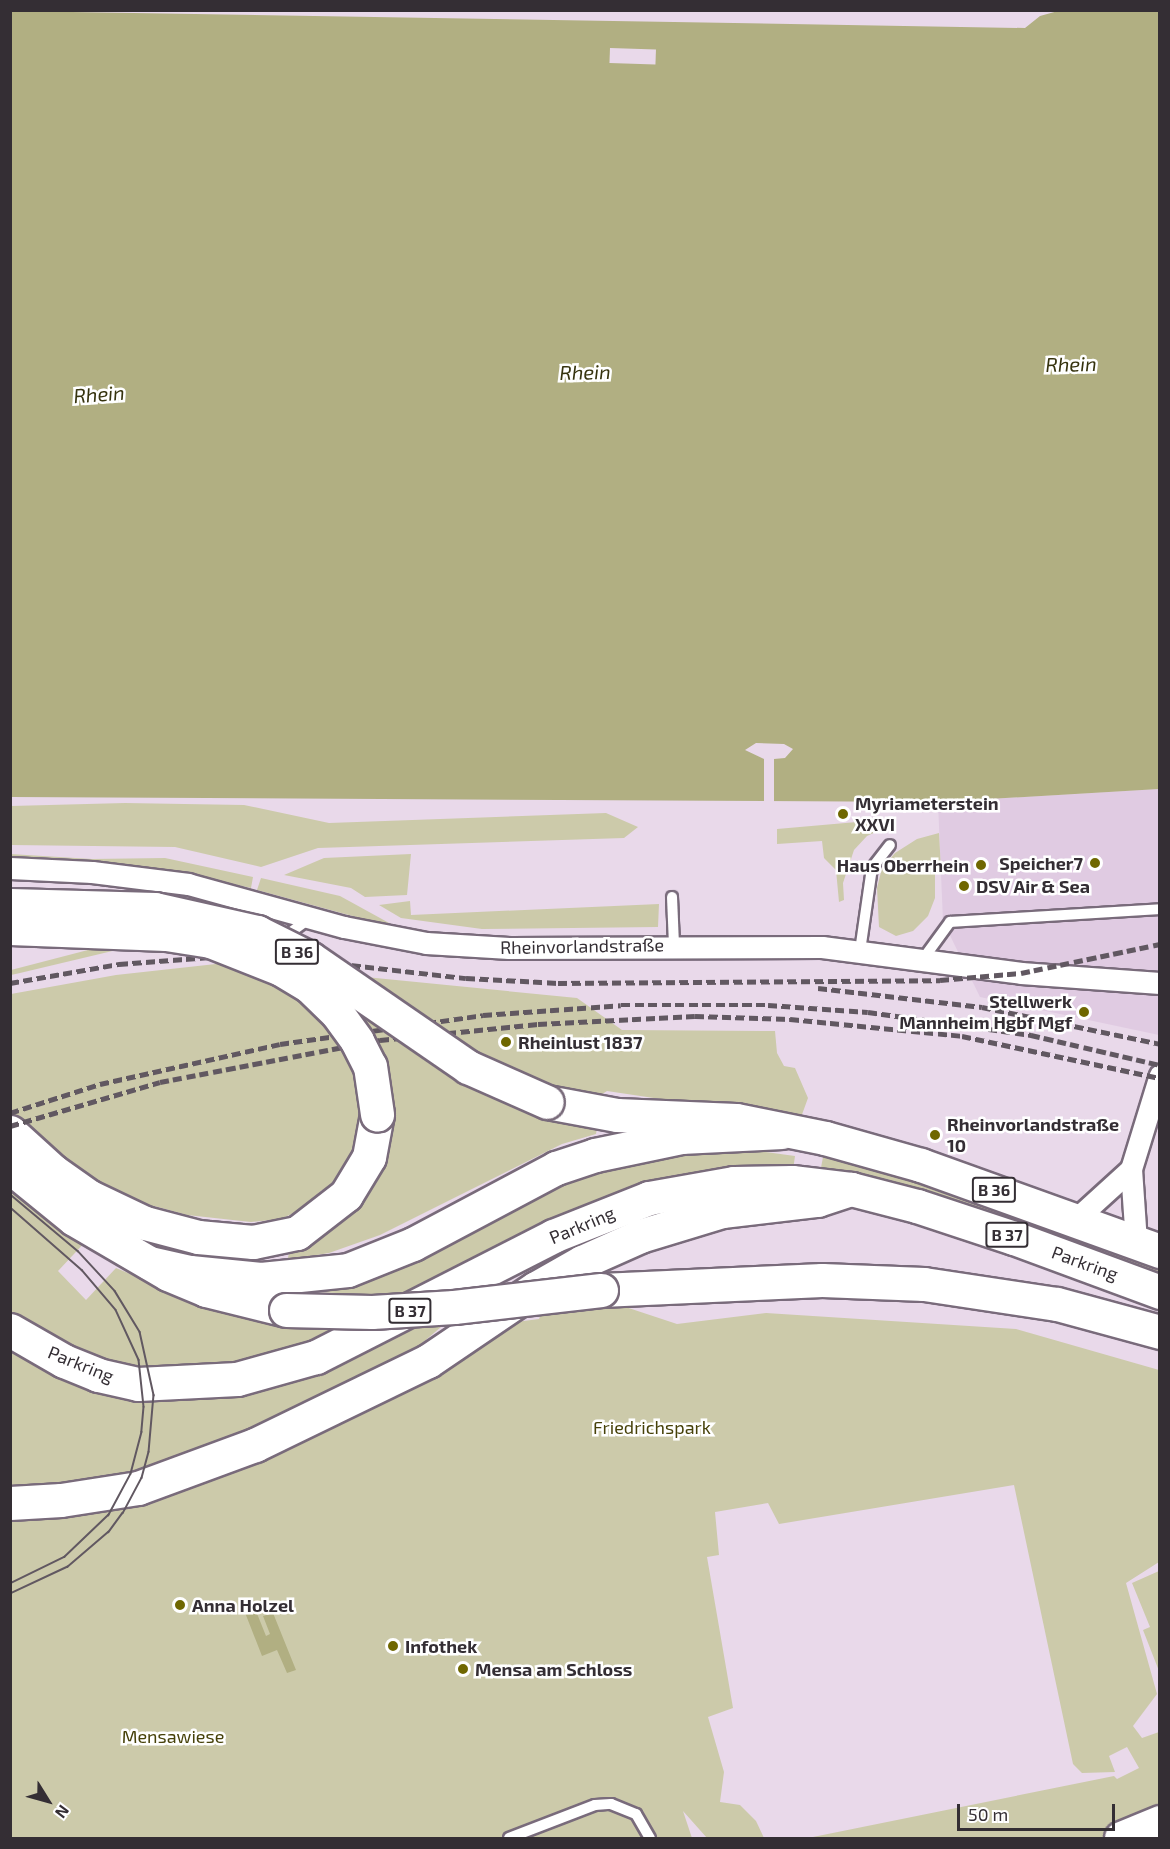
<!DOCTYPE html>
<html>
<head>
<meta charset="utf-8">
<style>
	body { margin:0 }
	#map { position:relative; width:1170px; height:1849px; overflow:hidden; background:#e9d9ea; font-family:"Exo 2",sans-serif }
	div>[style] { position:absolute }
	[style*='--x'] { left:calc(var(--x)*1px); top:calc(var(--y)*1px); width:calc(var(--w)*1px); rotate:calc(var(--a)*1deg) }
	.built>* { inset:0; background:#e0cbe2 }
	.green>* { inset:0; background:#cccaaa }
	.water>* { inset:0; background:#b1af82 }
	.pier>* { inset:0; background:#e9d9ea; transform-origin:0 0 }
	.roads { filter:drop-shadow(2px 0 #796b7b) drop-shadow(-2px 0 #796b7b) drop-shadow(0 2px #796b7b) drop-shadow(0 -2px #796b7b) }
	.lane>* { height:10px; margin:-5px; padding:0 5px; transform-origin:5px; border-radius:5px; background:#fff }
	.street>* { height:21px; margin:-10.5px; padding:0 10.5px; transform-origin:10.5px; border-radius:10.5px; background:#fff }
	.primary>* { height:33px; margin:-16.5px; padding:0 16.5px; transform-origin:16.5px; border-radius:16.5px; background:#fff }
	.highway>* { height:33px; margin:-16.5px; padding:0 16.5px; transform-origin:16.5px; border-radius:16.5px; background:#fff }
	.tram>* { height:1.5px; margin:-0.75px; padding:0 0.75px; transform-origin:0.75px; border-radius:0.75px; background:#615861 }
	.rail>* { height:4.5px; margin-top:-2.25px; transform-origin:0; background:repeating-linear-gradient(90deg,#615861 0 9px,transparent 0 13.5px) }
	.bridges { filter:drop-shadow(2px 0 #796b7b) drop-shadow(-2px 0 #796b7b) drop-shadow(0 2px #796b7b) drop-shadow(0 -2px #796b7b) }
	.primary-bridge>* { height:33px; margin:-16.5px; padding:0 16.5px; transform-origin:16.5px; border-radius:16.5px; background:#fff }
	.highway-bridge>* { height:33px; margin:-16.5px; padding:0 16.5px; transform-origin:16.5px; border-radius:16.5px; background:#fff }
	.dots>* { width:16px; height:16px; translate:-50% -50%; box-sizing:border-box; border:3px solid #fff; border-radius:50% }
	span { translate:-50% -50%; white-space:nowrap; text-align:center; line-height:1.15; -webkit-text-stroke:5px #fff; paint-order:stroke }
	.shield-label span { padding:2px 4px; background:#fff; border:2px solid; border-radius:4px; -webkit-text-stroke-width:0 }
	.shield-label { font-size:16px; color:#342e34; font-weight:700 }
	.poi-label { font-size:18px; color:#342e34; font-weight:700 }
	.left { translate:0 -50%; text-align:left }
	.right { translate:-100% -50%; text-align:right }
	.street-label { font-size:18px; color:#342e34 }
	.park-label { font-size:18px; color:#464109 }
	.water-label { font-size:20px; color:#36330e; font-style:italic }
	.frame { position:absolute; inset:0; border:12px solid #342e34; pointer-events:none }
	.north { position:absolute; left:18px; top:1771px; width:60px; height:60px; -webkit-text-stroke:4px #fff; paint-order:stroke; rotate:127deg; font-size:16px; font-weight:700; line-height:24px; text-align:center; color:#342e34 }
	.north::after { content:''; display:block; margin:auto; width:21px; height:27px; background:#342e34; clip-path:polygon(50% 0,100% 100%,50% 72%,0 100%) }
	.scale { position:absolute; left:957px; top:1804px; width:158px; height:27px; box-sizing:border-box; border:3px solid #342e34; border-top:0; padding-left:8px; font-size:18px; line-height:21px; white-space:nowrap; color:#342e34; -webkit-text-stroke:4px #fff; paint-order:stroke }
</style>
</head>
<body>
<div id="map">
	<div class="built">
		<div style="clip-path:polygon(1159px 789px,1159px 1035px,980px 997px,943px 921px,938px 802px)"></div>
	</div>
	<div class="green">
		<div style="clip-path:polygon(125px 803px,244px 805px,329px 823px,606px 813px,638px 827px,624px 838px,318px 848px,261px 867px,175px 847px,11px 845px,11px 806px)"></div>
		<div style="clip-path:polygon(891px 819px,891px 825px,867px 836px,854px 850px,843px 883px,844px 900px,839px 902px,836px 870px,824px 858px,822px 841px,777px 844px,777px 829px)"></div>
		<div style="clip-path:polygon(939px 833px,941px 869px,935px 869px,935px 898px,928px 916px,913px 931px,896px 936px,879px 927px,877px 888px,882px 868px,895px 853px,917px 839px)"></div>
		<div style="clip-path:polygon(10px 854px,92px 859px,165px 858px,253px 877px,251px 888px,179px 872px,11px 857px)"></div>
		<div style="clip-path:polygon(411px 854px,407px 895px,365px 897px,351px 888px,284px 875px,324px 858px)"></div>
		<div style="clip-path:polygon(261px 878px,340px 896px,400px 929px,257px 890px)"></div>
		<div style="clip-path:polygon(410px 901px,411px 915px,659px 904px,658px 927px,482px 929px,401px 918px,379px 905px)"></div>
		<div style="clip-path:polygon(125px 948px,20px 973px,11px 975px,11px 970px,88px 950px)"></div>
		<div style="clip-path:polygon(225px 963px,577px 998px,622px 1030px,775px 1031px,777px 1053px,784px 1066px,795px 1068px,808px 1098px,800px 1120px,607px 1091px,562px 1120px,597px 1128px,596px 1134px,562px 1144px,380px 1235px,329px 1253px,287px 1260px,290px 1251px,346px 1211px,322px 1190px,300px 1210px,281px 1219px,251px 1222px,187px 1215px,154px 1206px,109px 1225px,104px 1222px,58px 1271px,86px 1300px,116px 1268px,154px 1284px,405px 1327px,441px 1327px,407px 1356px,493px 1325px,539px 1319px,553px 1283px,677px 1324px,766px 1313px,1016px 1329px,1159px 1370px,1159px 1562px,1126px 1583px,1157px 1694px,1133px 1726px,1142px 1738px,1159px 1732px,1159px 1838px,808px 1838px,1114px 1776px,1117px 1779px,1139px 1768px,1127px 1747px,1109px 1756px,1115px 1772px,1082px 1773px,1073px 1764px,1014px 1485px,779px 1524px,768px 1503px,715px 1512px,719px 1555px,707px 1557px,733px 1708px,708px 1717px,724px 1772px,720px 1802px,740px 1805px,756px 1821px,764px 1838px,707px 1838px,683px 1811px,692px 1838px,11px 1838px,11px 994px,116px 975px)"></div>
		<div style="clip-path:polygon(713px 1145px,795px 1156px,793px 1170px,753px 1170px,408px 1296px,289px 1291px,584px 1171px)"></div>
		<div style="clip-path:polygon(823px 1157px,890px 1173px,1014px 1215px,1159px 1270px,1159px 1280px,820px 1173px)"></div>
		<div style="clip-path:polygon(1159px 1571px,1159px 1671px,1143px 1630px,1150px 1627px,1132px 1583px)"></div>
	</div>
	<div class="water">
		<div style="clip-path:polygon(11px 11px,1025px 28px,1040px 16px,1058px 11px,1159px 11px,1159px 789px,938px 802px,11px 797px)"></div>
		<div style="clip-path:polygon(252px 1601px,266px 1636px,270px 1634px,263px 1616px,273px 1613px,296px 1670px,287px 1673px,277px 1650px,262px 1656px,242px 1605px)"></div>
	</div>
	<div class="pier">
		<div style="left:610px;top:48px;width:46px;height:15px;rotate:2deg"></div>
		<div style="clip-path:polygon(756px 743px,784px 744px,793px 749px,785px 758px,774px 759px,774px 804px,764px 804px,764px 759px,745px 750px)"></div>
	</div>
	<div class="roads">
		<div class="lane">
			<div style="--x:672;--y:897;--w:48;--a:87.6"></div>
			<div style="--x:284;--y:937;--w:32;--a:-36"></div>
			<div style="--x:860;--y:951;--w:84;--a:-81.8"></div>
			<div style="--x:872;--y:868;--w:29;--a:-52"></div>
			<div style="--x:923;--y:959;--w:46;--a:-53.9"></div>
			<div style="--x:950;--y:922;--w:210;--a:-3.5"></div>
			<div style="--x:509;--y:1838;--w:92;--a:-21"></div>
			<div style="--x:595;--y:1805;--w:16;--a:-4"></div>
			<div style="--x:611;--y:1804;--w:27;--a:22"></div>
			<div style="--x:636;--y:1814;--w:28;--a:60"></div>
		</div>
		<div class="street">
			<div style="--x:10;--y:868;--w:82;--a:2.8"></div>
			<div style="--x:92;--y:872;--w:97;--a:7.1"></div>
			<div style="--x:188;--y:884;--w:162;--a:15.4"></div>
			<div style="--x:344;--y:927;--w:84;--a:11"></div>
			<div style="--x:426;--y:943;--w:83;--a:3.4"></div>
			<div style="--x:509;--y:948;--w:313;--a:-0.2"></div>
			<div style="--x:822;--y:947;--w:201;--a:7.4"></div>
			<div style="--x:1021;--y:973;--w:139;--a:4.1"></div>
			<div style="--x:1076;--y:1219;--w:74;--a:-42.3"></div>
			<div style="--x:1136;--y:1242;--w:73;--a:-93.9"></div>
			<div style="--x:1131;--y:1169;--w:98;--a:-72.9"></div>
		</div>
		<div class="primary">
			<div style="--x:547;--y:1102;--w:71;--a:10.5"></div>
			<div style="--x:617;--y:1115;--w:119;--a:2.4"></div>
			<div style="--x:736;--y:1120;--w:91;--a:11.4"></div>
			<div style="--x:825;--y:1138;--w:100;--a:15.7"></div>
			<div style="--x:921;--y:1165;--w:254;--a:19.8"></div>
			<div style="--x:10;--y:1503;--w:51;--a:-3.4"></div>
			<div style="--x:61;--y:1500;--w:78;--a:-8.9"></div>
			<div style="--x:138;--y:1488;--w:125;--a:-20.2"></div>
			<div style="--x:255;--y:1445;--w:192;--a:-25.9"></div>
			<div style="--x:428;--y:1361;--w:130;--a:-34.1"></div>
			<div style="--x:536;--y:1288;--w:53;--a:-29.5"></div>
			<div style="--x:582;--y:1262;--w:64;--a:-24.1"></div>
			<div style="--x:640;--y:1236;--w:86;--a:-17"></div>
			<div style="--x:722;--y:1211;--w:96;--a:-6.6"></div>
			<div style="--x:817;--y:1200;--w:36;--a:-18"></div>
			<div style="--x:851;--y:1189;--w:68;--a:14.4"></div>
			<div style="--x:917;--y:1206;--w:102;--a:18.3"></div>
			<div style="--x:1014;--y:1238;--w:156;--a:20.3"></div>
			<div style="--x:1121;--y:1838;--w:42;--a:-22.3"></div>
		</div>
		<div class="highway">
			<div style="--x:10;--y:1132;--w:58;--a:42.2"></div>
			<div style="--x:53;--y:1171;--w:45;--a:35.1"></div>
			<div style="--x:90;--y:1197;--w:61;--a:25.3"></div>
			<div style="--x:145;--y:1223;--w:55;--a:14.8"></div>
			<div style="--x:198;--y:1237;--w:55;--a:5.2"></div>
			<div style="--x:253;--y:1242;--w:45;--a:-11.6"></div>
			<div style="--x:297;--y:1233;--w:62;--a:-37.8"></div>
			<div style="--x:346;--y:1195;--w:44;--a:-58.8"></div>
			<div style="--x:369;--y:1157;--w:44;--a:-79.5"></div>
			<div style="--x:10;--y:1167;--w:82;--a:39.1"></div>
			<div style="--x:74;--y:1219;--w:109;--a:30.3"></div>
			<div style="--x:168;--y:1274;--w:41;--a:22.8"></div>
			<div style="--x:206;--y:1290;--w:82;--a:14"></div>
			<div style="--x:150;--y:1263;--w:41;--a:12.7"></div>
			<div style="--x:190;--y:1272;--w:71;--a:5.6"></div>
			<div style="--x:261;--y:1279;--w:87;--a:-5.9"></div>
			<div style="--x:348;--y:1270;--w:70;--a:-21.8"></div>
			<div style="--x:413;--y:1244;--w:162;--a:-28"></div>
			<div style="--x:556;--y:1168;--w:41;--a:-18.4"></div>
			<div style="--x:595;--y:1155;--w:89;--a:-11.7"></div>
			<div style="--x:682;--y:1137;--w:99;--a:-2.9"></div>
			<div style="--x:601;--y:1290;--w:221;--a:-2.6"></div>
			<div style="--x:822;--y:1280;--w:102;--a:2.2"></div>
			<div style="--x:924;--y:1284;--w:134;--a:8.6"></div>
			<div style="--x:1057;--y:1304;--w:107;--a:15.2"></div>
			<div style="--x:10;--y:1330;--w:62;--a:29.9"></div>
			<div style="--x:64;--y:1361;--w:37;--a:22"></div>
			<div style="--x:98;--y:1375;--w:41;--a:12.7"></div>
			<div style="--x:138;--y:1384;--w:99;--a:-2.9"></div>
			<div style="--x:237;--y:1379;--w:82;--a:-15.6"></div>
			<div style="--x:316;--y:1357;--w:266;--a:-27"></div>
			<div style="--x:553;--y:1236;--w:103;--a:-21.6"></div>
			<div style="--x:649;--y:1198;--w:86;--a:-10"></div>
			<div style="--x:734;--y:1183;--w:58;--a:-1"></div>
			<div style="--x:792;--y:1182;--w:59;--a:6.8"></div>
		</div>
	</div>
	<div class="tram">
		<div style="--x:10;--y:1194;--w:89;--a:40"></div>
		<div style="--x:78;--y:1251;--w:54;--a:47.2"></div>
		<div style="--x:115;--y:1291;--w:48;--a:58.6"></div>
		<div style="--x:140;--y:1332;--w:65;--a:77.5"></div>
		<div style="--x:154;--y:1395;--w:57;--a:95"></div>
		<div style="--x:149;--y:1452;--w:27;--a:105"></div>
		<div style="--x:142;--y:1478;--w:40;--a:118"></div>
		<div style="--x:123;--y:1513;--w:24;--a:126"></div>
		<div style="--x:109;--y:1532;--w:54;--a:139.5"></div>
		<div style="--x:68;--y:1567;--w:64;--a:155"></div>
		<div style="--x:10;--y:1207;--w:96;--a:41.2"></div>
		<div style="--x:82;--y:1270;--w:52;--a:49.6"></div>
		<div style="--x:116;--y:1310;--w:55;--a:65.3"></div>
		<div style="--x:139;--y:1360;--w:47;--a:83.9"></div>
		<div style="--x:144;--y:1407;--w:25;--a:95"></div>
		<div style="--x:142;--y:1432;--w:43;--a:104.7"></div>
		<div style="--x:131;--y:1474;--w:47;--a:118.2"></div>
		<div style="--x:109;--y:1515;--w:61;--a:136.3"></div>
		<div style="--x:65;--y:1557;--w:61;--a:153.9"></div>
	</div>
	<div class="rail">
		<div style="--x:10;--y:983;--w:111;--a:-9.9"></div>
		<div style="--x:119;--y:964;--w:92;--a:-4.4"></div>
		<div style="--x:211;--y:957;--w:87;--a:1.3"></div>
		<div style="--x:298;--y:959;--w:169;--a:6.5"></div>
		<div style="--x:466;--y:978;--w:92;--a:3.1"></div>
		<div style="--x:558;--y:983;--w:382;--a:-0.4"></div>
		<div style="--x:940;--y:980;--w:81;--a:-4.9"></div>
		<div style="--x:1021;--y:973;--w:142;--a:-11.8"></div>
		<div style="--x:818;--y:988;--w:165;--a:6.6"></div>
		<div style="--x:982;--y:1007;--w:182;--a:11.7"></div>
		<div style="--x:10;--y:1113;--w:95;--a:-17.9"></div>
		<div style="--x:100;--y:1084;--w:184;--a:-12.5"></div>
		<div style="--x:280;--y:1044;--w:205;--a:-8.1"></div>
		<div style="--x:483;--y:1015;--w:138;--a:-4.1"></div>
		<div style="--x:621;--y:1005;--w:147;--a:0"></div>
		<div style="--x:768;--y:1005;--w:100;--a:4"></div>
		<div style="--x:868;--y:1012;--w:165;--a:8"></div>
		<div style="--x:1031;--y:1035;--w:132;--a:13.1"></div>
		<div style="--x:10;--y:1126;--w:156;--a:-16.3"></div>
		<div style="--x:160;--y:1082;--w:224;--a:-10.8"></div>
		<div style="--x:380;--y:1040;--w:159;--a:-5.8"></div>
		<div style="--x:538;--y:1024;--w:157;--a:-2.9"></div>
		<div style="--x:695;--y:1016;--w:95;--a:1.8"></div>
		<div style="--x:790;--y:1019;--w:173;--a:5.6"></div>
		<div style="--x:962;--y:1036;--w:202;--a:12"></div>
	</div>
	<div class="bridges">
		<div class="primary-bridge">
			<div style="--x:10;--y:905;--w:145;--a:1.6"></div>
			<div style="--x:155;--y:909;--w:105;--a:12.7"></div>
			<div style="--x:257;--y:932;--w:60;--a:26.6"></div>
			<div style="--x:311;--y:959;--w:191;--a:34.5"></div>
			<div style="--x:468;--y:1067;--w:86;--a:23.9"></div>
		</div>
		<div class="highway-bridge">
			<div style="--x:10;--y:928;--w:156;--a:2.2"></div>
			<div style="--x:166;--y:934;--w:45;--a:9"></div>
			<div style="--x:210;--y:941;--w:76;--a:21.5"></div>
			<div style="--x:281;--y:969;--w:33;--a:31"></div>
			<div style="--x:309;--y:986;--w:39;--a:44"></div>
			<div style="--x:337;--y:1013;--w:34;--a:54"></div>
			<div style="--x:357;--y:1041;--w:28;--a:63"></div>
			<div style="--x:370;--y:1066;--w:49;--a:81.7"></div>
			<div style="--x:286;--y:1310;--w:86;--a:1.3"></div>
			<div style="--x:372;--y:1312;--w:82;--a:-3.5"></div>
			<div style="--x:454;--y:1307;--w:148;--a:-6.6"></div>
		</div>
	</div>
	<div class="dots">
		<div style="left:843px;top:814px;background:#6f6700"></div>
		<div style="left:1095px;top:863px;background:#6f6700"></div>
		<div style="left:981px;top:865px;background:#6f6700"></div>
		<div style="left:964px;top:886px;background:#6f6700"></div>
		<div style="left:1084px;top:1012px;background:#6f6700"></div>
		<div style="left:506px;top:1042px;background:#6f6700"></div>
		<div style="left:935px;top:1135px;background:#6f6700"></div>
		<div style="left:180px;top:1605px;background:#6f6700"></div>
		<div style="left:393px;top:1646px;background:#6f6700"></div>
		<div style="left:463px;top:1669px;background:#6f6700"></div>
	</div>
	<div class="shield-label">
		<span style="left:297px;top:952px">B 36</span>
		<span style="left:994px;top:1190px">B 36</span>
		<span style="left:1007px;top:1235px">B 37</span>
		<span style="left:410px;top:1311px">B 37</span>
	</div>
	<div class="poi-label">
		<span class="left" style="left:855px;top:814px">Myriameterstein<br>XXVI</span>
		<span class="right" style="left:1083px;top:863px">Speicher7</span>
		<span class="right" style="left:969px;top:865px">Haus Oberrhein</span>
		<span class="left" style="left:976px;top:886px">DSV Air &amp; Sea</span>
		<span class="right" style="left:1072px;top:1012px">Stellwerk<br>Mannheim Hgbf Mgf</span>
		<span class="left" style="left:518px;top:1042px">Rheinlust 1837</span>
		<span class="left" style="left:947px;top:1135px">Rheinvorlandstraße<br>10</span>
		<span class="left" style="left:192px;top:1605px">Anna Holzel</span>
		<span class="left" style="left:405px;top:1646px">Infothek</span>
		<span class="left" style="left:475px;top:1669px">Mensa am Schloss</span>
	</div>
	<div class="street-label">
		<span style="left:582px;top:946px;rotate:-1deg">Rheinvorlandstraße</span>
		<span style="left:582px;top:1225px;rotate:-23deg">Parkring</span>
		<span style="left:1085px;top:1263px;rotate:20deg">Parkring</span>
		<span style="left:81px;top:1364px;rotate:22deg">Parkring</span>
	</div>
	<div class="park-label">
		<span style="left:652px;top:1427px">Friedrichspark</span>
		<span style="left:173px;top:1736px">Mensawiese</span>
	</div>
	<div class="water-label">
		<span style="left:1071px;top:364px;rotate:-1deg">Rhein</span>
		<span style="left:585px;top:372px;rotate:-1deg">Rhein</span>
		<span style="left:99px;top:394px;rotate:-4deg">Rhein</span>
	</div>
	<div class="frame"></div>
	<div class="north">N</div>
	<div class="scale">50 m</div>
</div>
</body>
</html>
